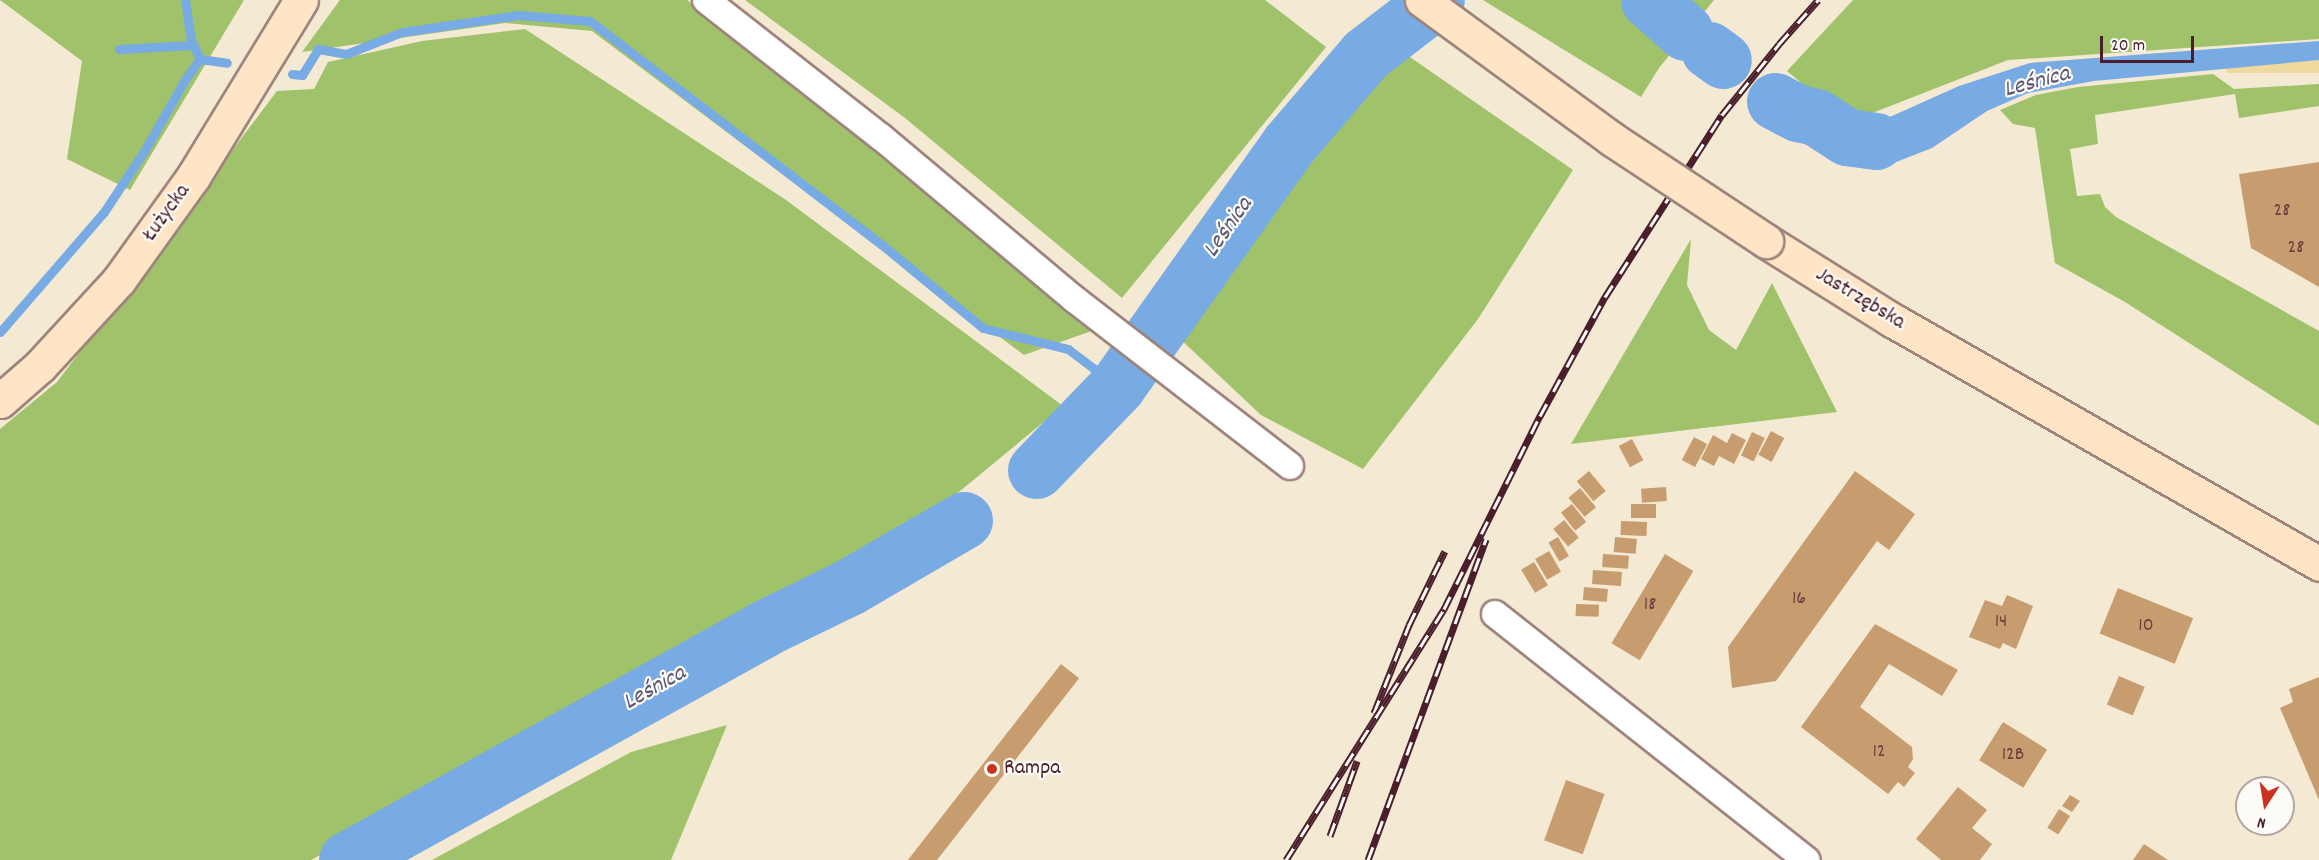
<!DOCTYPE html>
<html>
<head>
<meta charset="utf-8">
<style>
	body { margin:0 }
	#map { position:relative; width:2319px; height:860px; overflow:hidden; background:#f4e9d2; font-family:Dekko,sans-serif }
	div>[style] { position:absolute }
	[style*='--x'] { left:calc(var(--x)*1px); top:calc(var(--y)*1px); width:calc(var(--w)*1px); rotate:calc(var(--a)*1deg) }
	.green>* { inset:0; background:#9fc26b }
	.sand>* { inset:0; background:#eeda9e; transform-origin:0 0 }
	.water>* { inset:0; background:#78aae4 }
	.stream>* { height:9px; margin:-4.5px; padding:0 4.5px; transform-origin:4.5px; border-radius:4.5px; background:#78aae4 }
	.river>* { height:57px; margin:-28.5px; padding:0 28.5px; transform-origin:28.5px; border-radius:28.5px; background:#78aae4 }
	.building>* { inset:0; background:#c79d6f; transform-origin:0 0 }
	.roads { filter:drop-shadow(2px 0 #9f847e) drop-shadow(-2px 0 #9f847e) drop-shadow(0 2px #9f847e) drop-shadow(0 -2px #9f847e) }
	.street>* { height:26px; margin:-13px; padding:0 13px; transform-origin:13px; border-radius:13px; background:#fff }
	.secondary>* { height:33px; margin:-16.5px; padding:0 16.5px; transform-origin:16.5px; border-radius:16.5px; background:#fde5c5 }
	.rail>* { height:7px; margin-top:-3.5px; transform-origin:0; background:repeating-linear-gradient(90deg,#fdfcf7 0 14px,#4a1f2b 0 28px); box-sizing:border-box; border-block:2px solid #4a1f2b }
	.bridges { filter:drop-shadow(2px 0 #9f847e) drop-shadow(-2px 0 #9f847e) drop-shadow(0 2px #9f847e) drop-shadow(0 -2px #9f847e) }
	.secondary-bridge>* { height:33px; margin:-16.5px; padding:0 16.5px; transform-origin:16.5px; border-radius:16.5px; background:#fde5c5 }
	.dots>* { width:16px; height:16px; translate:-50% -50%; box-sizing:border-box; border:3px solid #fdfcf7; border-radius:50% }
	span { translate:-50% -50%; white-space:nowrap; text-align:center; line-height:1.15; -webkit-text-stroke:4.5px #fdfcf7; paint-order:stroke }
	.number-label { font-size:20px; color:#693e3c }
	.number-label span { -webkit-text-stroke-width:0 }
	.street-label { font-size:22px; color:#4a1f2b }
	.poi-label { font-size:22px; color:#4a1f2b }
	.left { translate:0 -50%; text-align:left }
	.water-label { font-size:24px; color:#5c5775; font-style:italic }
	.north { position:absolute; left:2235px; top:776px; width:60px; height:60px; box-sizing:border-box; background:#fdfcf7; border:2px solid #b5a4a5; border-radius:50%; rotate:192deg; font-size:16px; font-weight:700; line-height:24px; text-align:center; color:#4a1f2b }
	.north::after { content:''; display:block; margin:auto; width:21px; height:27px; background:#c8321e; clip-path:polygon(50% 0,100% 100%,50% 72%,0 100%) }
	.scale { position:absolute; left:2100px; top:36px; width:94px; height:27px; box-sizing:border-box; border:3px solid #4a1f2b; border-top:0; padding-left:8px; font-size:18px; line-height:21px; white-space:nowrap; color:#4a1f2b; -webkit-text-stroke:4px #fdfcf7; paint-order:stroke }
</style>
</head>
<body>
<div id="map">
	<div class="green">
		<div style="clip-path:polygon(0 0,244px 0,130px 190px,67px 159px,82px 61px)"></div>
		<div style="clip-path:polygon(340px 0,687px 0,772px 62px,1097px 329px,1024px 355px,592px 31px,505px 23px,302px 52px)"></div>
		<div style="clip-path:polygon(745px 0,1265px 0,1326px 47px,1122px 298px,905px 118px)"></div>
		<div style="clip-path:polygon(1483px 0,1714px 0,1659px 68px,1641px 97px)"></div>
		<div style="clip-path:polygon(1853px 0,2319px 0,2319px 39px,2008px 60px,1862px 117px,1818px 97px,1787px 71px)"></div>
		<div style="clip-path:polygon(525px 29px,786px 200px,1063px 406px,931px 515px,311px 860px,0 860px,0 429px,57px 382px,277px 91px,314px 89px,328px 62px,422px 41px)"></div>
		<div style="clip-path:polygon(1407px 55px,1573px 170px,1478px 319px,1363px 469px,1261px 415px,1177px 336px,1232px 269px,1347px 111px)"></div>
		<div style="clip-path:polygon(2213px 74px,2234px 89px,2319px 84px,2319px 106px,2239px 118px,2235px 94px,2095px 115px,2098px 144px,2070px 149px,2077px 196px,2100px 194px,2105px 207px,2116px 217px,2319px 331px,2319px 426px,2125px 302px,2055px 263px,2035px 128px,2013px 124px,2000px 110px,2036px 95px,2078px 87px)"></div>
		<div style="clip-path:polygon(1691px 239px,1687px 285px,1709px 330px,1736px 350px,1772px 283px,1837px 412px,1571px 444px)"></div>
		<div style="clip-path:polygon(727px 725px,671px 860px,432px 860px,631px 752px)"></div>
	</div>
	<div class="sand">
		<div style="left:2319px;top:59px;width:14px;height:93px;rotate:90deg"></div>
	</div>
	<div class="water">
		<div style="clip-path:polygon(2319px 41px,2319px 60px,2094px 81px,2028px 93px,1987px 111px,1932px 148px,1891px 164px,1810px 143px,1784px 128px,1818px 104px,1863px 129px,1959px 86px,2030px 63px)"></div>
	</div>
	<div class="stream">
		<div style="--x:185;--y:0;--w:40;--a:81.5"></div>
		<div style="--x:191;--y:40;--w:21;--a:65"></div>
		<div style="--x:200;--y:59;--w:27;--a:8"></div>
		<div style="--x:119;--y:49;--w:74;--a:-3.1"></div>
		<div style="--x:292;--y:74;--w:10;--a:6"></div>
		<div style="--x:302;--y:75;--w:31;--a:-58"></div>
		<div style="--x:318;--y:49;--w:28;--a:10"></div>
		<div style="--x:346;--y:54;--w:60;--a:-21.4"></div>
		<div style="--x:402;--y:32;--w:118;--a:-8.3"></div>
		<div style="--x:519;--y:15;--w:71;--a:4.8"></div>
		<div style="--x:590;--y:21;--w:367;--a:37.5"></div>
		<div style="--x:881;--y:244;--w:132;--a:39.5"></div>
		<div style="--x:983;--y:328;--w:88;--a:13.9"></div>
		<div style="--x:1068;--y:349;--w:61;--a:37.1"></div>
		<div style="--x:0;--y:332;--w:159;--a:-49.1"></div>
		<div style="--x:104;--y:212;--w:77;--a:-56.7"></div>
		<div style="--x:146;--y:148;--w:81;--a:-60.3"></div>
		<div style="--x:186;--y:78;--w:24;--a:-54"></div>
	</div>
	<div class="river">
		<div style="--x:1649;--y:0;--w:48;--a:41.6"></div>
		<div style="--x:1709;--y:50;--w:17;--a:36"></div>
		<div style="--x:1775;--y:101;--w:26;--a:28"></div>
		<div style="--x:1798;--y:113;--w:18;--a:13"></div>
		<div style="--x:1816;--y:117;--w:37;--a:33"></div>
		<div style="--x:1847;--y:137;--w:29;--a:8"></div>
		<div style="--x:1036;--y:470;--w:117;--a:-46"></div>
		<div style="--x:1117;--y:386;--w:297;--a:-54.6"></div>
		<div style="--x:1289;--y:144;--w:118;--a:-49.5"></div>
		<div style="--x:1366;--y:54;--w:88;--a:-37.6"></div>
		<div style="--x:347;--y:860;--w:476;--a:-29"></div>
		<div style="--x:763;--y:629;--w:96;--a:-26"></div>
		<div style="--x:849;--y:587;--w:133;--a:-30.2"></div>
	</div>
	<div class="building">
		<div style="clip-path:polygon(2319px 162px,2319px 287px,2251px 248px,2239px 174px)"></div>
		<div style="left:1771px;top:431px;width:15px;height:27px;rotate:28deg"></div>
		<div style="left:1752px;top:432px;width:14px;height:26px;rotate:25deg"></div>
		<div style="clip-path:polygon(1732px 433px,1746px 440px,1734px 464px,1719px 456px,1714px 466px,1701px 459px,1713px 435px,1727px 443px)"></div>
		<div style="left:1694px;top:437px;width:15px;height:26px;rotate:28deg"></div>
		<div style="left:1632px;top:439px;width:24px;height:15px;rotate:62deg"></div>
		<div style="left:1589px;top:471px;width:26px;height:16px;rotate:50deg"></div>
		<div style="clip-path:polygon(1855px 471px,1915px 514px,1889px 550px,1877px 541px,1776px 681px,1732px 688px,1728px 647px)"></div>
		<div style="left:1666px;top:487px;width:14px;height:25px;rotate:86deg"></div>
		<div style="left:1580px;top:488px;width:25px;height:15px;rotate:50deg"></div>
		<div style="left:1572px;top:504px;width:23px;height:14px;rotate:52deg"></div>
		<div style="left:1656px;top:504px;width:14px;height:25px;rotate:90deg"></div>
		<div style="left:1564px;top:520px;width:23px;height:14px;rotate:50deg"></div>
		<div style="left:1621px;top:521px;width:26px;height:14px;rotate:2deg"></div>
		<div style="left:1558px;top:537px;width:22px;height:11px;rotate:60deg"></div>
		<div style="left:1615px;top:537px;width:22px;height:15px;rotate:5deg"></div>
		<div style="left:1549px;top:551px;width:24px;height:16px;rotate:60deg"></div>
		<div style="left:1603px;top:554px;width:26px;height:13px;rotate:4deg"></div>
		<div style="left:1665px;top:554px;width:33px;height:104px;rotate:31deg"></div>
		<div style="left:1534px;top:562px;width:27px;height:15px;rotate:59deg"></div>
		<div style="left:1593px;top:570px;width:29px;height:14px;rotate:4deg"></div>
		<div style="left:1584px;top:587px;width:24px;height:13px;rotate:5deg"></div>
		<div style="left:2118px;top:588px;width:81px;height:49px;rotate:22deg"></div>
		<div style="clip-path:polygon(2007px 595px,2033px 606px,2016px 649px,2003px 643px,2000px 649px,1969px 637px,1985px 600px,2002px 606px)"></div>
		<div style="left:1576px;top:604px;width:23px;height:12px;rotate:2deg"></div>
		<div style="clip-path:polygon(1875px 624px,1958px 670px,1942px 696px,1889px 664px,1860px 707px,1912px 747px,1913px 759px,1908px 767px,1915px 773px,1904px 787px,1898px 782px,1888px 794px,1801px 727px)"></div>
		<div style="left:1061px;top:664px;width:23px;height:250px;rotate:38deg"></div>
		<div style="left:2119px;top:676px;width:28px;height:31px;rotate:23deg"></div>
		<div style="clip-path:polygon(2319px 677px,2319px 800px,2280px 708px,2293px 702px,2289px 689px)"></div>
		<div style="left:2003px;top:722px;width:52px;height:45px;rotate:32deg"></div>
		<div style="left:1566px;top:780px;width:41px;height:64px;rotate:20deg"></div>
		<div style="clip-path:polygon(1958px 787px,1987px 810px,1972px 828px,1992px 844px,1980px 860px,1941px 860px,1916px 839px)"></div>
		<div style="clip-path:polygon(2070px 795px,2080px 801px,2072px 812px,2062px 806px)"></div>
		<div style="left:2059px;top:809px;width:13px;height:22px;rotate:32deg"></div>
		<div style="clip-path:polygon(2144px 844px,2168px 860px,2133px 860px)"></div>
	</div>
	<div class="roads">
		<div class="street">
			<div style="--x:706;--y:0;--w:222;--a:38.1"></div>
			<div style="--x:881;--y:137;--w:252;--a:40"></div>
			<div style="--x:1074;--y:299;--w:273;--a:37.7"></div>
			<div style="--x:1495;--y:614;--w:397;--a:38.3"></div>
		</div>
		<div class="secondary">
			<div style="--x:1766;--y:241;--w:149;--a:32.1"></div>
			<div style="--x:1892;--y:320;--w:492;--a:29.7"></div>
			<div style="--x:0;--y:401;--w:53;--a:-41.2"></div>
			<div style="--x:40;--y:366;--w:117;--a:-47.4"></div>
			<div style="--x:119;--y:280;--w:127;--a:-54.3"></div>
			<div style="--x:193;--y:177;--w:207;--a:-58.6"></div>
		</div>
	</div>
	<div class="rail">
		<div style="--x:1374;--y:713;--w:95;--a:-68.3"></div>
		<div style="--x:1409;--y:625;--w:82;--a:-64.1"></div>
		<div style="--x:1330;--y:836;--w:80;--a:-70.2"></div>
		<div style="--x:1286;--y:860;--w:297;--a:-57.8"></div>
		<div style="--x:1444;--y:609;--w:216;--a:-63.6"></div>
		<div style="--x:1540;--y:416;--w:136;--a:-61.4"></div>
		<div style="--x:1605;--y:297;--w:216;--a:-57.3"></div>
		<div style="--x:1722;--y:115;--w:91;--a:-51.2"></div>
		<div style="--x:1779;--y:44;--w:59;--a:-48.4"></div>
		<div style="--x:1368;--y:860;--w:342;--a:-69.8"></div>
	</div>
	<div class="bridges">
		<div class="secondary-bridge">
			<div style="--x:1422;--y:0;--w:235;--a:36.2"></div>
			<div style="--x:1612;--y:139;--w:185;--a:33.5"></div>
		</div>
	</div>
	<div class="dots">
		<div style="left:992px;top:769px;background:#c8321e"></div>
	</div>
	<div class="number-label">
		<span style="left:2282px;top:211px">28</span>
		<span style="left:2296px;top:248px">28</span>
		<span style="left:1799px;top:599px">16</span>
		<span style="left:1650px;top:605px">18</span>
		<span style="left:2001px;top:622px">14</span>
		<span style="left:2146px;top:626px">10</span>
		<span style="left:1879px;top:752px">12</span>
		<span style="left:2013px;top:755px">12B</span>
	</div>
	<div class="street-label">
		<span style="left:167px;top:213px;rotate:-54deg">Łużycka</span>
		<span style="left:1860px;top:299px;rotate:31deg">Jastrzębska</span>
	</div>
	<div class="poi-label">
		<span class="left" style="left:1004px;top:769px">Rampa</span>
	</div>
	<div class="water-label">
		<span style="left:2037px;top:83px;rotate:-15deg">Leśnica</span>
		<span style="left:1229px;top:228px;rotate:-55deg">Leśnica</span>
		<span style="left:655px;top:689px;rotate:-29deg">Leśnica</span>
	</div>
	<div class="north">N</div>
	<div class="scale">20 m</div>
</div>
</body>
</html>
